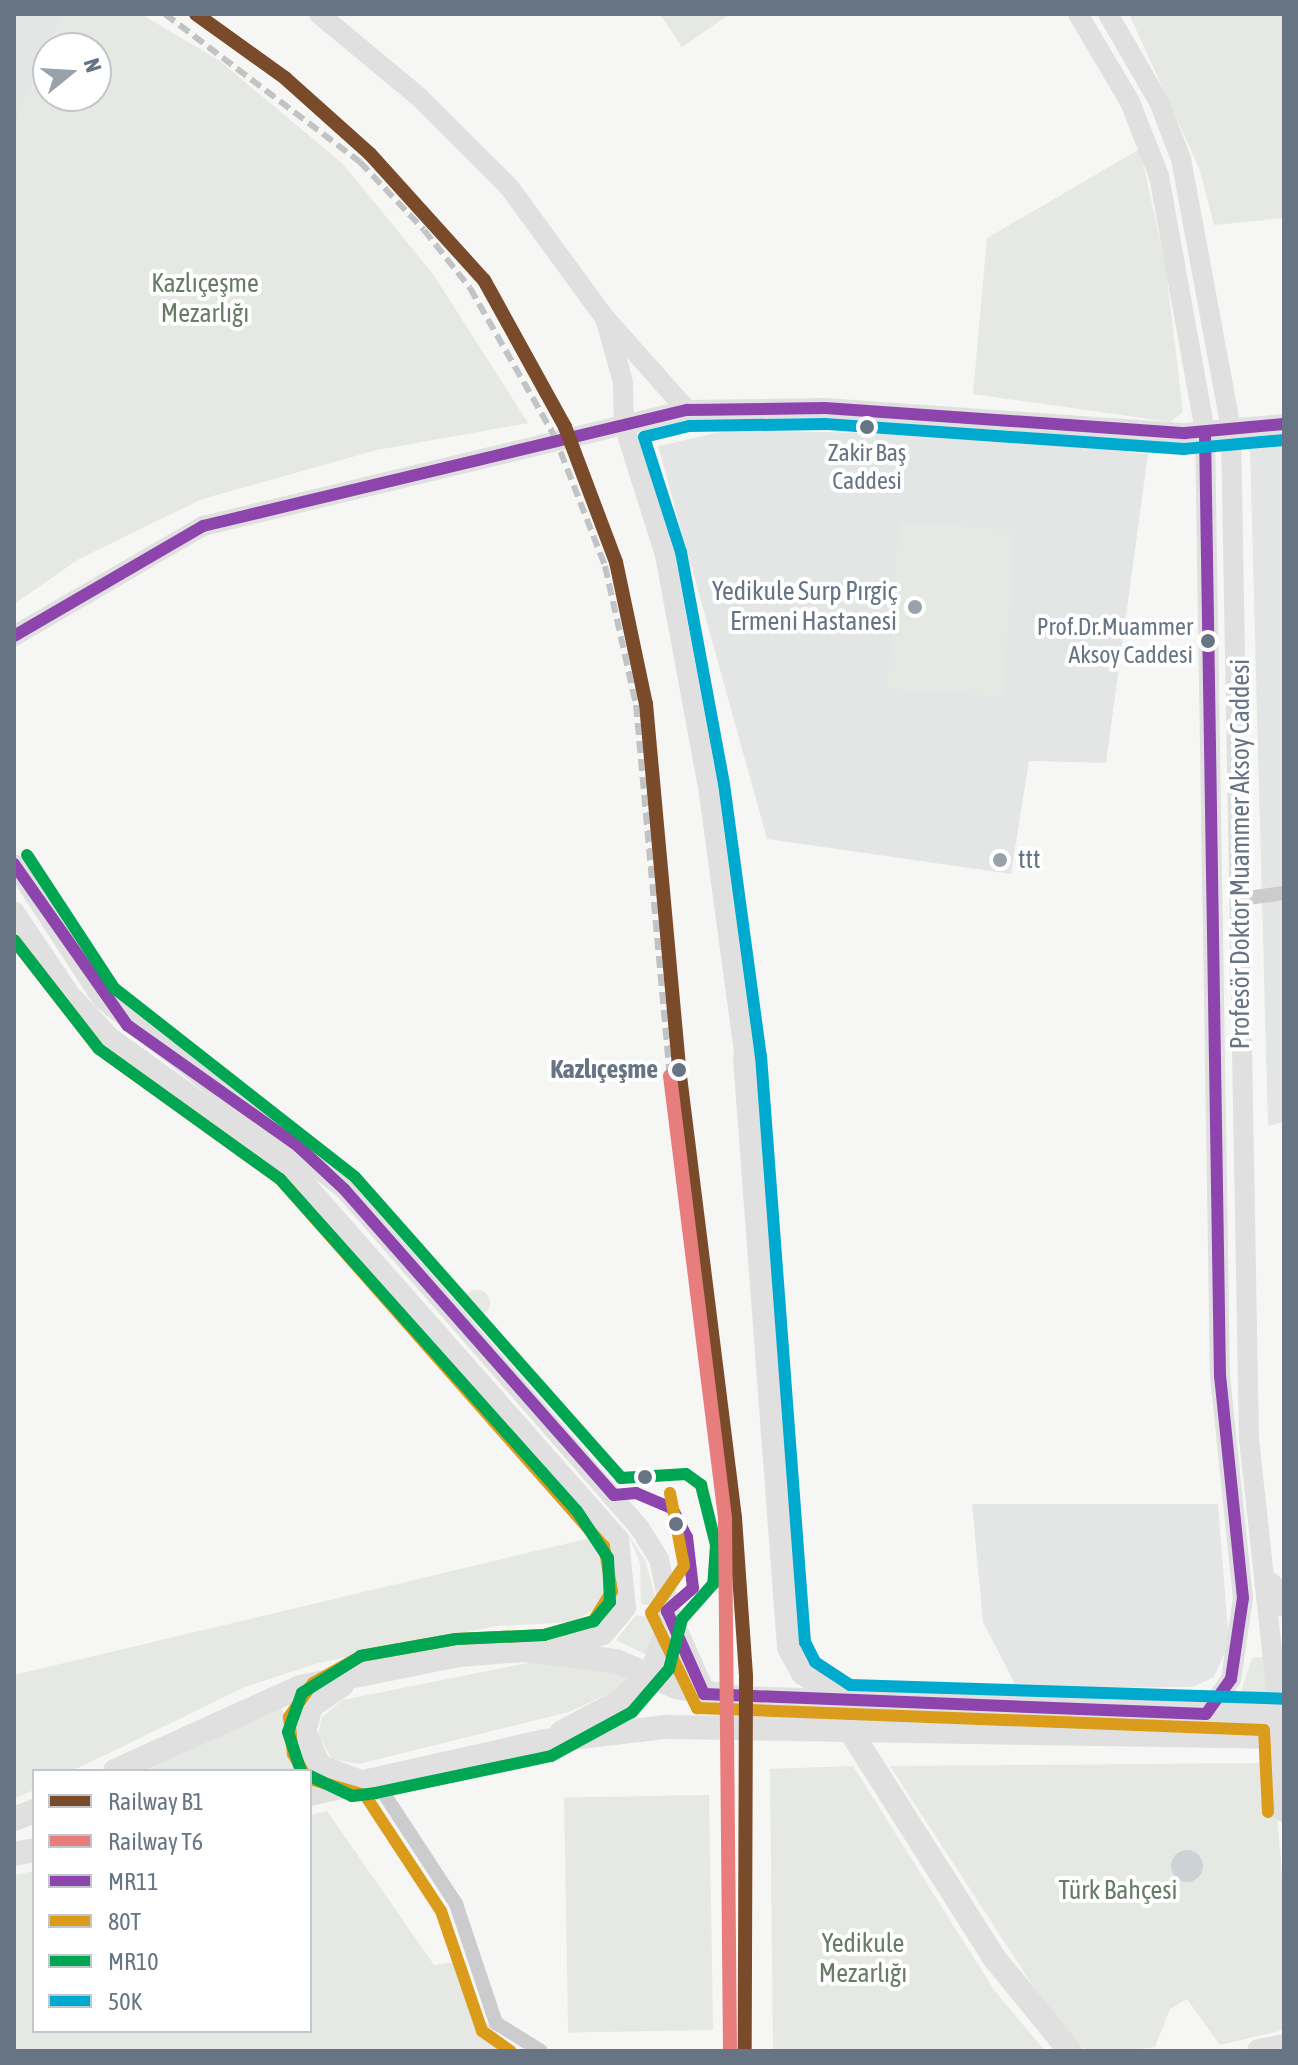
<!DOCTYPE html>
<html>
<head>
<meta charset="utf-8">
<style>
	body { margin:0 }
	#map { position:relative; width:1298px; height:2065px; overflow:hidden; background:#f6f6f5; font-family:"Asap Condensed",sans-serif }
	div>[style] { position:absolute }
	[style*='--x'] { left:calc(var(--x)*1px); top:calc(var(--y)*1px); width:calc(var(--w)*1px); rotate:calc(var(--a)*1deg) }
	.built>* { inset:0; background:#e4e6e6 }
	.green>* { inset:0; background:#e5e8e3; transform-origin:0 0 }
	.round { border-radius:50% }
	.water>* { inset:0; background:#ccd2d6 }
	.street>* { height:14px; margin:-7px; padding:0 7px; transform-origin:7px; border-radius:7px; background:#ccccce }
	.secondary>* { height:20px; margin:-10px; padding:0 10px; transform-origin:10px; border-radius:10px; background:#e0e0e1 }
	.primary>* { height:24px; margin:-12px; padding:0 12px; transform-origin:12px; border-radius:12px; background:#e0e0e1 }
	.rail>* { height:6px; margin-top:-3px; transform-origin:0; background:repeating-linear-gradient(90deg,#c2c3c4 0 12px,transparent 0 18px) }
	.bus-1>* { height:12px; margin:-6px; padding:0 6px; transform-origin:6px; border-radius:6px; background:#8e44ad }
	.bus-2>* { height:12px; margin:-6px; padding:0 6px; transform-origin:6px; border-radius:6px; background:#da9c1a }
	.bus-3>* { height:12px; margin:-6px; padding:0 6px; transform-origin:6px; border-radius:6px; background:#00a651 }
	.bus-4>* { height:12px; margin:-6px; padding:0 6px; transform-origin:6px; border-radius:6px; background:#00a9ce }
	.rail-1>* { height:14px; margin:-7px; padding:0 7px; transform-origin:7px; border-radius:7px; background:#7a4b2a }
	.rail-2>* { height:14px; margin:-7px; padding:0 7px; transform-origin:7px; border-radius:7px; background:#e87d7d }
	.dots>* { width:22px; height:22px; translate:-50% -50%; box-sizing:border-box; border:4px solid #fff; border-radius:50% }
	span { translate:-50% -50%; white-space:nowrap; text-align:center; line-height:1.15; -webkit-text-stroke:8px #fff; paint-order:stroke }
	.bus-label { font-size:24px; color:#677483 }
	.right { translate:-100% -50%; text-align:right }
	.park-label { font-size:26px; color:#687b66 }
	.poi-label { font-size:26px; color:#677483 }
	.left { translate:0 -50%; text-align:left }
	.street-label { font-size:26px; color:#677483 }
	.stop-label { font-size:26px; color:#677483; font-weight:700 }
	.frame { position:absolute; inset:0; border:16px solid #677483; pointer-events:none }
	.legend { position:absolute; left:32px; top:1769px; width:280px; height:264px; box-sizing:border-box; background:#fff; border:2px solid #c2c7cd; margin:0; padding:10px 14px; list-style:none; font-size:24px; color:#677483 }
	.legend li { display:flex; align-items:center; gap:16px; height:40px }
	.legend b { width:40px; border:2px solid #c2c7cd }
	.north { position:absolute; left:32px; top:32px; width:80px; height:80px; box-sizing:border-box; background:#fff; border:2px solid #c2c7cd; border-radius:50%; rotate:72deg; font-size:22px; font-weight:700; line-height:32px; text-align:center; color:#677483 }
	.north::after { content:''; display:block; margin:auto; width:28px; height:36px; background:#99a2ab; clip-path:polygon(50% 0,100% 100%,50% 72%,0 100%) }
</style>
</head>
<body>
<div id="map">
	<div class="built">
		<div style="clip-path:polygon(14px 14px,63px 14px,14px 127px)"></div>
		<div style="clip-path:polygon(729px 430px,973px 435px,1148px 454px,1106px 763px,1029px 761px,1011px 874px,767px 839px,658px 446px)"></div>
		<div style="clip-path:polygon(1284px 443px,1284px 1122px,1268px 1126px,1250px 450px)"></div>
		<div style="clip-path:polygon(972px 1504px,1218px 1504px,1229px 1643px,1214px 1677px,1193px 1687px,1017px 1688px,983px 1622px)"></div>
	</div>
	<div class="green">
		<div style="clip-path:polygon(63px 14px,141px 14px,220px 61px,343px 164px,433px 274px,528px 423px,377px 450px,202px 499px,79px 559px,14px 604px,14px 127px,48px 49px,48px 96px,96px 96px,96px 48px,49px 48px)"></div>
		<div style="clip-path:polygon(660px 14px,730px 14px,682px 47px)"></div>
		<div style="clip-path:polygon(1129px 14px,1284px 14px,1284px 218px,1214px 225px,1200px 170px)"></div>
		<div style="clip-path:polygon(1140px 149px,1166px 269px,1183px 412px,1170px 422px,973px 394px,987px 238px)"></div>
		<div style="left:899px;top:522px;width:116px;height:167px;rotate:4deg"></div>
		<div class="round" style="left:464px;top:1290px;width:26px;height:26px"></div>
		<div style="clip-path:polygon(628px 1534px,646px 1562px,657px 1606px,641px 1604px,640px 1563px)"></div>
		<div style="clip-path:polygon(599px 1536px,611px 1585px,605px 1602px,574px 1622px,496px 1626px,318px 1663px,245px 1687px,72px 1771px,34px 1771px,34px 1790px,14px 1799px,14px 1675px)"></div>
		<div style="clip-path:polygon(636px 1615px,658px 1619px,649px 1656px,616px 1640px)"></div>
		<div style="clip-path:polygon(1264px 1657px,1267px 1701px,1238px 1701px,1252px 1658px)"></div>
		<div style="clip-path:polygon(538px 1661px,620px 1673px,630px 1683px,569px 1712px,359px 1764px,332px 1759px,318px 1735px,322px 1717px,343px 1700px)"></div>
		<div style="clip-path:polygon(282px 1708px,300px 1771px,146px 1771px,169px 1759px)"></div>
		<div style="clip-path:polygon(1272px 1763px,1284px 1896px,1284px 2030px,1220px 2045px,1187px 1999px,1170px 2009px,1155px 2047px,1126px 2051px,1087px 2050px,1067px 2038px,890px 1766px)"></div>
		<div style="clip-path:polygon(853px 1766px,994px 1990px,1045px 2051px,773px 2051px,770px 1769px)"></div>
		<div style="left:709px;top:1795px;width:235px;height:145px;rotate:89deg"></div>
		<div style="clip-path:polygon(327px 1811px,434px 1965px,465px 1961px,478px 2014px,515px 2051px,14px 2051px,14px 1875px,34px 1871px,34px 2031px,310px 2031px,310px 1815px)"></div>
	</div>
	<div class="water">
		<div class="round" style="left:1171px;top:1850px;width:32px;height:32px"></div>
	</div>
	<div class="street">
		<div style="--x:1240;--y:899;--w:44;--a:-7.8"></div>
		<div style="--x:373;--y:1777;--w:152;--a:56.8"></div>
		<div style="--x:456;--y:1904;--w:126;--a:71.4"></div>
		<div style="--x:496;--y:2023;--w:53;--a:31.9"></div>
	</div>
	<div class="secondary">
		<div style="--x:319;--y:14;--w:130;--a:39.7"></div>
		<div style="--x:419;--y:97;--w:127;--a:45"></div>
		<div style="--x:509;--y:187;--w:162;--a:53.8"></div>
		<div style="--x:605;--y:318;--w:123;--a:48.3"></div>
		<div style="--x:1078;--y:14;--w:102;--a:59.4"></div>
		<div style="--x:1130;--y:102;--w:79;--a:68.6"></div>
		<div style="--x:1159;--y:176;--w:260;--a:79.8"></div>
		<div style="--x:1205;--y:432;--w:944;--a:89.09"></div>
		<div style="--x:1220;--y:1376;--w:223;--a:84.1"></div>
		<div style="--x:1243;--y:1598;--w:82;--a:98.4"></div>
		<div style="--x:1231;--y:1679;--w:43;--a:125.5"></div>
		<div style="--x:1108;--y:14;--w:102;--a:59.9"></div>
		<div style="--x:1159;--y:102;--w:61;--a:68.9"></div>
		<div style="--x:1181;--y:159;--w:276;--a:79.5"></div>
		<div style="--x:1231;--y:430;--w:1009;--a:88.98"></div>
		<div style="--x:1249;--y:1439;--w:278;--a:83.8"></div>
		<div style="--x:605;--y:318;--w:66;--a:74.3"></div>
		<div style="--x:623;--y:382;--w:43;--a:88.7"></div>
		<div style="--x:624;--y:425;--w:136;--a:72.5"></div>
		<div style="--x:665;--y:555;--w:235;--a:79.5"></div>
		<div style="--x:708;--y:786;--w:275;--a:82.3"></div>
		<div style="--x:14;--y:636;--w:219;--a:-30.2"></div>
		<div style="--x:203;--y:526;--w:498;--a:-13.5"></div>
		<div style="--x:687;--y:410;--w:138;--a:-0.8"></div>
		<div style="--x:825;--y:408;--w:361;--a:4"></div>
		<div style="--x:1185;--y:433;--w:99;--a:-5.2"></div>
		<div style="--x:14;--y:864;--w:161;--a:56.9"></div>
		<div style="--x:102;--y:999;--w:308;--a:38.1"></div>
		<div style="--x:344;--y:1189;--w:449;--a:48.9"></div>
		<div style="--x:639;--y:1527;--w:38;--a:58"></div>
		<div style="--x:659;--y:1559;--w:40;--a:78"></div>
		<div style="--x:667;--y:1598;--w:28;--a:90"></div>
		<div style="--x:667;--y:1626;--w:50;--a:111"></div>
		<div style="--x:14;--y:911;--w:99;--a:56.1"></div>
		<div style="--x:69;--y:993;--w:60;--a:47"></div>
		<div style="--x:110;--y:1037;--w:223;--a:35.7"></div>
		<div style="--x:291;--y:1167;--w:496;--a:48.6"></div>
		<div style="--x:619;--y:1539;--w:69;--a:84.2"></div>
		<div style="--x:626;--y:1608;--w:35;--a:130"></div>
		<div style="--x:603;--y:1635;--w:52;--a:164.4"></div>
		<div style="--x:1280;--y:1738;--w:73;--a:86.9"></div>
	</div>
	<div class="primary">
		<div style="--x:745;--y:1058;--w:591;--a:85.73"></div>
		<div style="--x:789;--y:1647;--w:30;--a:62"></div>
		<div style="--x:803;--y:1673;--w:48;--a:34"></div>
		<div style="--x:1270;--y:1584;--w:25;--a:56"></div>
		<div style="--x:667;--y:1611;--w:91;--a:66"></div>
		<div style="--x:342;--y:1685;--w:37;--a:146"></div>
		<div style="--x:311;--y:1706;--w:27;--a:105"></div>
		<div style="--x:304;--y:1732;--w:37;--a:66"></div>
		<div style="--x:319;--y:1766;--w:40;--a:21"></div>
		<div style="--x:849;--y:1729;--w:272;--a:57.6"></div>
		<div style="--x:995;--y:1959;--w:119;--a:50.8"></div>
		<div style="--x:562;--y:1732;--w:68;--a:-28.1"></div>
		<div style="--x:622;--y:1700;--w:38;--a:-45"></div>
		<div style="--x:115;--y:1771;--w:203;--a:-24.4"></div>
		<div style="--x:300;--y:1687;--w:162;--a:-11.4"></div>
		<div style="--x:459;--y:1655;--w:65;--a:-4.4"></div>
		<div style="--x:524;--y:1650;--w:93;--a:6.8"></div>
		<div style="--x:616;--y:1661;--w:65;--a:23.4"></div>
		<div style="--x:676;--y:1687;--w:64;--a:9.9"></div>
		<div style="--x:739;--y:1698;--w:545;--a:1.79"></div>
		<div style="--x:310;--y:1794;--w:242;--a:-12.7"></div>
		<div style="--x:546;--y:1741;--w:121;--a:-6.7"></div>
		<div style="--x:666;--y:1727;--w:618;--a:0.93"></div>
		<div style="--x:1284;--y:1810;--w:1;--a:-90"></div>
		<div style="--x:14;--y:1819;--w:22;--a:-22"></div>
		<div style="--x:14;--y:1854;--w:20;--a:-11"></div>
		<div style="--x:1259;--y:2051;--w:25;--a:-11"></div>
	</div>
	<div class="rail">
		<div style="--x:165;--y:14;--w:245;--a:37.2"></div>
		<div style="--x:360;--y:162;--w:93;--a:46.7"></div>
		<div style="--x:424;--y:230;--w:74;--a:51.6"></div>
		<div style="--x:470;--y:288;--w:169;--a:60.3"></div>
		<div style="--x:554;--y:435;--w:141;--a:68.7"></div>
		<div style="--x:605;--y:566;--w:142;--a:77.4"></div>
		<div style="--x:636;--y:705;--w:373;--a:84.8"></div>
	</div>
	<div class="bus-1">
		<div style="--x:14;--y:636;--w:219;--a:-30.2"></div>
		<div style="--x:203;--y:526;--w:498;--a:-13.5"></div>
		<div style="--x:687;--y:410;--w:138;--a:-0.8"></div>
		<div style="--x:825;--y:408;--w:361;--a:4"></div>
		<div style="--x:1185;--y:433;--w:99;--a:-5.2"></div>
		<div style="--x:14;--y:864;--w:197;--a:54.9"></div>
		<div style="--x:127;--y:1025;--w:211;--a:35.3"></div>
		<div style="--x:299;--y:1147;--w:62;--a:43"></div>
		<div style="--x:344;--y:1189;--w:408;--a:48.6"></div>
		<div style="--x:614;--y:1495;--w:22;--a:-5"></div>
		<div style="--x:636;--y:1493;--w:39;--a:23"></div>
		<div style="--x:672;--y:1508;--w:33;--a:63"></div>
		<div style="--x:687;--y:1537;--w:51;--a:83.3"></div>
		<div style="--x:693;--y:1588;--w:35;--a:139"></div>
		<div style="--x:667;--y:1611;--w:91;--a:66"></div>
		<div style="--x:704;--y:1694;--w:502;--a:2.28"></div>
		<div style="--x:1206;--y:1714;--w:43;--a:-54.5"></div>
		<div style="--x:1231;--y:1679;--w:82;--a:-81.6"></div>
		<div style="--x:1243;--y:1598;--w:223;--a:-95.9"></div>
		<div style="--x:1220;--y:1376;--w:944;--a:-90.91"></div>
	</div>
	<div class="bus-2">
		<div style="--x:14;--y:940;--w:138;--a:52.1"></div>
		<div style="--x:99;--y:1049;--w:223;--a:35.7"></div>
		<div style="--x:280;--y:1179;--w:490;--a:48.6"></div>
		<div style="--x:604;--y:1546;--w:46;--a:79.9"></div>
		<div style="--x:612;--y:1591;--w:36;--a:122"></div>
		<div style="--x:593;--y:1621;--w:51;--a:164.1"></div>
		<div style="--x:544;--y:1635;--w:88;--a:177.4"></div>
		<div style="--x:456;--y:1639;--w:97;--a:169.9"></div>
		<div style="--x:361;--y:1656;--w:55;--a:150.6"></div>
		<div style="--x:313;--y:1683;--w:42;--a:125.2"></div>
		<div style="--x:289;--y:1717;--w:37;--a:84"></div>
		<div style="--x:293;--y:1754;--w:20;--a:60"></div>
		<div style="--x:670;--y:1493;--w:74;--a:79.1"></div>
		<div style="--x:684;--y:1566;--w:57;--a:125.1"></div>
		<div style="--x:651;--y:1613;--w:106;--a:64.2"></div>
		<div style="--x:697;--y:1708;--w:567;--a:2.22"></div>
		<div style="--x:1264;--y:1730;--w:82;--a:87.2"></div>
		<div style="--x:310;--y:1779;--w:57;--a:16.2"></div>
		<div style="--x:365;--y:1795;--w:139;--a:56.8"></div>
		<div style="--x:441;--y:1911;--w:127;--a:71.1"></div>
		<div style="--x:482;--y:2031;--w:35;--a:35"></div>
	</div>
	<div class="bus-3">
		<div style="--x:27;--y:855;--w:159;--a:56.8"></div>
		<div style="--x:114;--y:988;--w:306;--a:38.1"></div>
		<div style="--x:355;--y:1177;--w:402;--a:48.5"></div>
		<div style="--x:621;--y:1478;--w:65;--a:-3.5"></div>
		<div style="--x:686;--y:1474;--w:19;--a:36"></div>
		<div style="--x:701;--y:1485;--w:62;--a:76"></div>
		<div style="--x:716;--y:1545;--w:39;--a:94"></div>
		<div style="--x:713;--y:1584;--w:47;--a:131.5"></div>
		<div style="--x:682;--y:1619;--w:52;--a:104.6"></div>
		<div style="--x:669;--y:1669;--w:57;--a:130.7"></div>
		<div style="--x:632;--y:1712;--w:92;--a:151.5"></div>
		<div style="--x:551;--y:1756;--w:179;--a:168.1"></div>
		<div style="--x:376;--y:1793;--w:24;--a:173"></div>
		<div style="--x:352;--y:1796;--w:47;--a:-154.5"></div>
		<div style="--x:14;--y:940;--w:138;--a:52.1"></div>
		<div style="--x:99;--y:1049;--w:223;--a:35.7"></div>
		<div style="--x:280;--y:1179;--w:445;--a:48.2"></div>
		<div style="--x:577;--y:1511;--w:56;--a:56.6"></div>
		<div style="--x:608;--y:1558;--w:44;--a:87.4"></div>
		<div style="--x:610;--y:1602;--w:25;--a:130"></div>
		<div style="--x:594;--y:1621;--w:52;--a:164.4"></div>
		<div style="--x:544;--y:1635;--w:88;--a:177.4"></div>
		<div style="--x:456;--y:1639;--w:97;--a:169.9"></div>
		<div style="--x:361;--y:1656;--w:70;--a:147.9"></div>
		<div style="--x:302;--y:1693;--w:41;--a:109.7"></div>
		<div style="--x:288;--y:1732;--w:41;--a:71.6"></div>
	</div>
	<div class="bus-4">
		<div style="--x:1284;--y:440;--w:100;--a:174.9"></div>
		<div style="--x:1184;--y:449;--w:360;--a:-176"></div>
		<div style="--x:825;--y:424;--w:136;--a:179.2"></div>
		<div style="--x:689;--y:426;--w:46;--a:166.3"></div>
		<div style="--x:644;--y:437;--w:121;--a:72.2"></div>
		<div style="--x:681;--y:552;--w:236;--a:79.5"></div>
		<div style="--x:724;--y:784;--w:275;--a:82.3"></div>
		<div style="--x:761;--y:1056;--w:588;--a:85.71"></div>
		<div style="--x:805;--y:1642;--w:22;--a:63"></div>
		<div style="--x:815;--y:1662;--w:42;--a:33.3"></div>
		<div style="--x:850;--y:1685;--w:434;--a:1.8"></div>
	</div>
	<div class="rail-1">
		<div style="--x:196;--y:14;--w:110;--a:35.7"></div>
		<div style="--x:285;--y:78;--w:114;--a:41.8"></div>
		<div style="--x:370;--y:154;--w:170;--a:47.9"></div>
		<div style="--x:484;--y:280;--w:168;--a:61.1"></div>
		<div style="--x:565;--y:427;--w:144;--a:69.3"></div>
		<div style="--x:616;--y:562;--w:145;--a:78.1"></div>
		<div style="--x:646;--y:704;--w:374;--a:84.8"></div>
		<div style="--x:680;--y:1076;--w:445;--a:82.9"></div>
		<div style="--x:735;--y:1518;--w:159;--a:86"></div>
		<div style="--x:746;--y:1677;--w:374;--a:90.2"></div>
	</div>
	<div class="rail-2">
		<div style="--x:670;--y:1076;--w:446;--a:82.9"></div>
		<div style="--x:725;--y:1519;--w:532;--a:89.46"></div>
	</div>
	<div class="dots">
		<div style="left:867px;top:427px;background:#677483"></div>
		<div style="left:915px;top:607px;background:#99a2ab"></div>
		<div style="left:1208px;top:641px;background:#677483"></div>
		<div style="left:1000px;top:860px;background:#99a2ab"></div>
		<div style="left:679px;top:1070px;background:#677483"></div>
		<div style="left:645px;top:1477px;background:#677483"></div>
		<div style="left:676px;top:1524px;background:#677483"></div>
	</div>
	<div class="bus-label">
		<span style="left:867px;top:467px">Zakir Baş<br>Caddesi</span>
		<span class="right" style="left:1193px;top:641px">Prof.Dr.Muammer<br>Aksoy Caddesi</span>
	</div>
	<div class="park-label">
		<span style="left:205px;top:299px">Kazlıçeşme<br>Mezarlığı</span>
		<span style="left:1118px;top:1891px">Türk Bahçesi</span>
		<span style="left:863px;top:1959px">Yedikule<br>Mezarlığı</span>
	</div>
	<div class="poi-label">
		<span class="right" style="left:897px;top:607px">Yedikule Surp Pırgiç<br>Ermeni Hastanesi</span>
		<span class="left" style="left:1018px;top:860px">ttt</span>
	</div>
	<div class="street-label">
		<span style="left:1241px;top:854px;rotate:-90deg">Profesör Doktor Muammer Aksoy Caddesi</span>
	</div>
	<div class="stop-label">
		<span class="right" style="left:658px;top:1070px">Kazlıçeşme</span>
	</div>
	<div class="frame"></div>
	<ul class="legend">
	<li><b style="height:10px;background:#7a4b2a"></b>Railway B1</li>
	<li><b style="height:10px;background:#e87d7d"></b>Railway T6</li>
	<li><b style="height:10px;background:#8e44ad"></b>MR11</li>
	<li><b style="height:10px;background:#da9c1a"></b>80T</li>
	<li><b style="height:10px;background:#00a651"></b>MR10</li>
	<li><b style="height:10px;background:#00a9ce"></b>50K</li>
	</ul>
	<div class="north">N</div>
</div>
</body>
</html>
